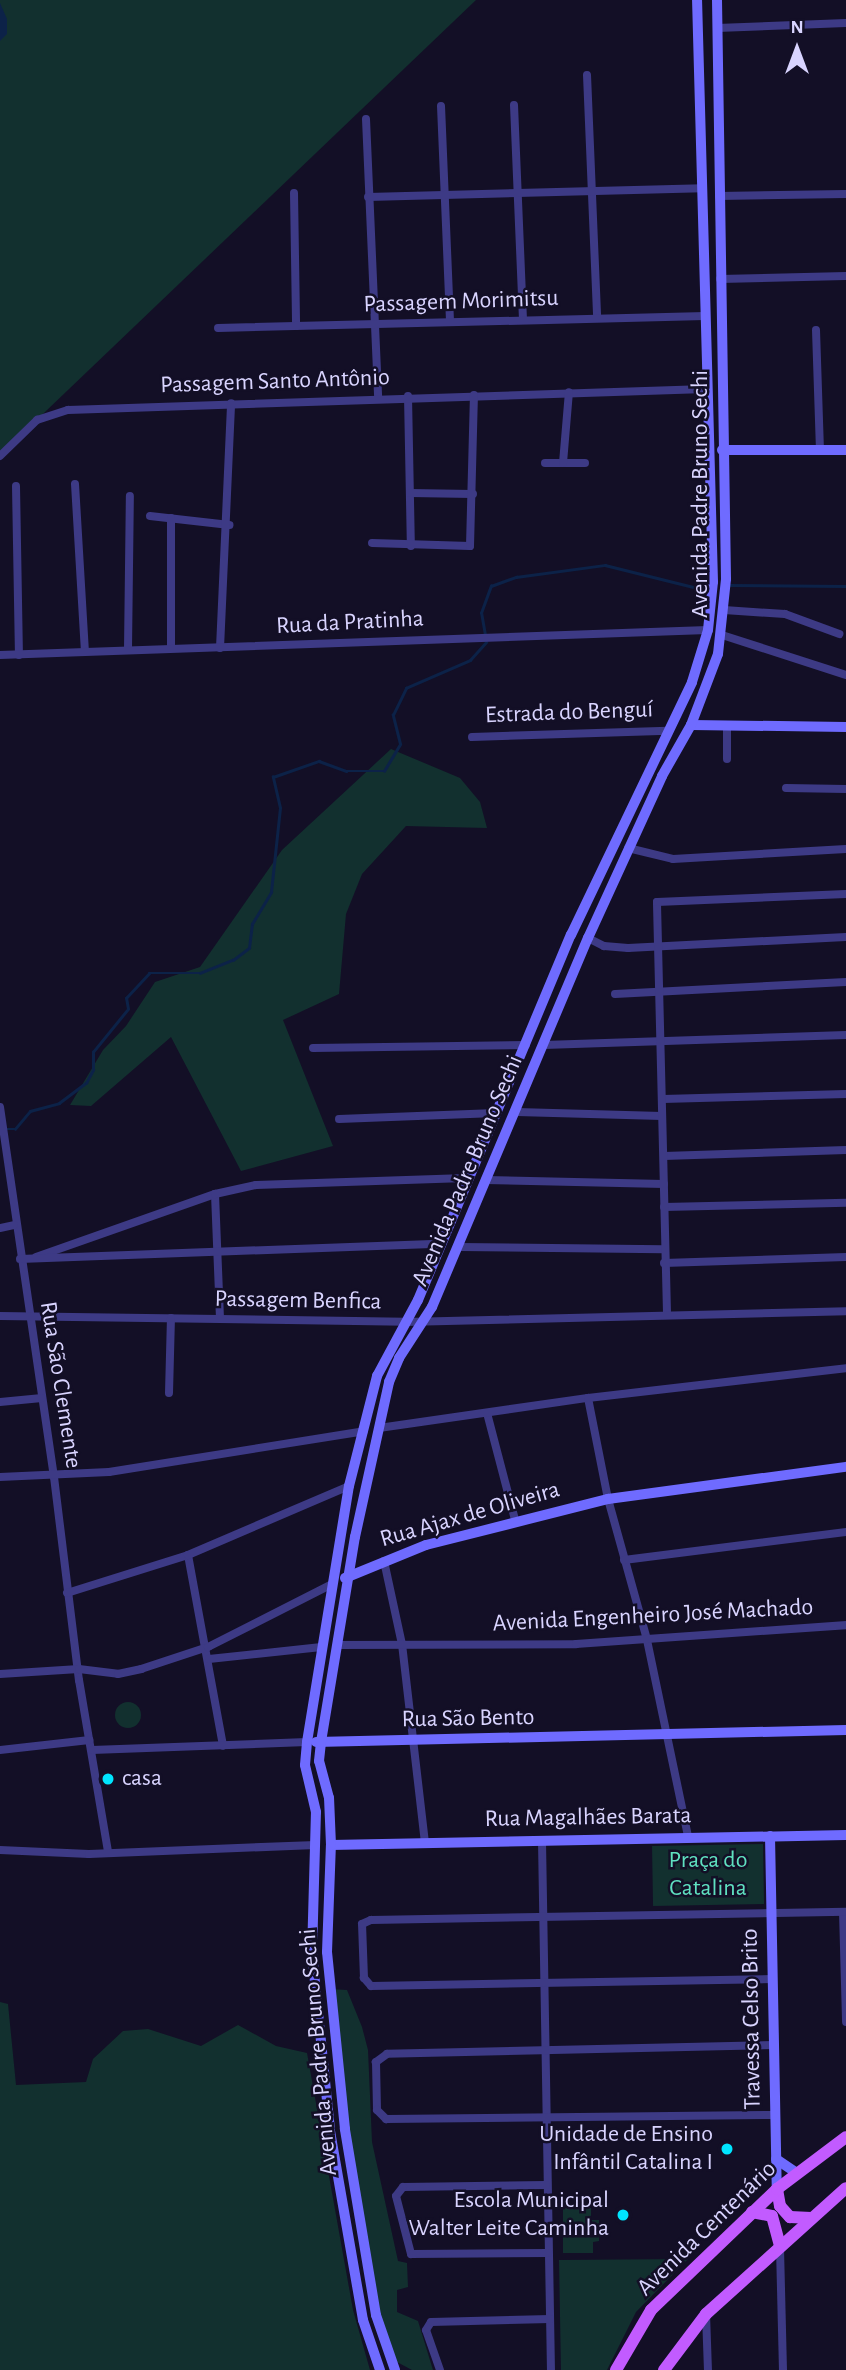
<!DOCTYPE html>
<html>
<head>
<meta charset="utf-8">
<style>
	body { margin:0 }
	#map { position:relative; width:846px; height:2370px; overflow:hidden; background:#130f26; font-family:"Alegreya Sans",sans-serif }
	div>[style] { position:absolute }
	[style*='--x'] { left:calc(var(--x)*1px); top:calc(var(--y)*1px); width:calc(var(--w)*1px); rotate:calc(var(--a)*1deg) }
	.green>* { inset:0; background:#12302f; transform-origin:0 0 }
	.round { border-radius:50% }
	.water>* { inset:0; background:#0c2248 }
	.stream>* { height:2.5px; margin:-1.25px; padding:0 1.25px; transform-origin:1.25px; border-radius:1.25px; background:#0c2248 }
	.street>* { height:8px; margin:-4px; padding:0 4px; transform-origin:4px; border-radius:4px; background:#3d3a85 }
	.secondary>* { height:10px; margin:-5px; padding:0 5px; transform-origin:5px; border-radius:5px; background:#6f6bff }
	.primary>* { height:12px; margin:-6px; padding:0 6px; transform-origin:6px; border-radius:6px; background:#c25bff }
	.dots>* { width:19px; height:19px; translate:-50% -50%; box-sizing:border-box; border:4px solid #130f26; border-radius:50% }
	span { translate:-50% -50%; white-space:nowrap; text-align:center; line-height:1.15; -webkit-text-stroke:5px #130f26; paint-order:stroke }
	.street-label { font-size:24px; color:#d9d4ff }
	.poi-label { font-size:24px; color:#d9d4ff }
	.left { translate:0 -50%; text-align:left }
	.right { translate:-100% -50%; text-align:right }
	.park-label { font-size:24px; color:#5fe0c0 }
	.north { position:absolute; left:762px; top:14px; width:70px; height:70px; -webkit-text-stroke:5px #130f26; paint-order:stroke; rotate:0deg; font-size:19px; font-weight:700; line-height:28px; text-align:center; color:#d9d4ff }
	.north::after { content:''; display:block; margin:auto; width:24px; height:32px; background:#d9d4ff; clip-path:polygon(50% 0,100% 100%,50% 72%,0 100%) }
</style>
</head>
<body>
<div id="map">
	<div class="green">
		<div style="clip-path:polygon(0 0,476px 0,0 455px)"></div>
		<div style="clip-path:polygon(391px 749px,460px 778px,480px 802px,487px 828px,406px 826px,362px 874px,346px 914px,339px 994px,283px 1020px,333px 1146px,241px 1171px,171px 1037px,91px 1106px,70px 1105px,103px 1050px,126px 1026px,155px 982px,200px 967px,282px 850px)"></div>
		<div class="round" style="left:115px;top:1702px;width:26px;height:26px"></div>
		<div style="left:763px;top:1844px;width:60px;height:111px;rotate:89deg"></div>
		<div style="clip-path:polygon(329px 1989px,347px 1990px,362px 2027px,368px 2050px,372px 2142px,398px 2261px,407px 2263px,408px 2287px,397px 2290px,397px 2312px,418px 2321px,433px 2370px,412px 2370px,397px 2362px,385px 2339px,362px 2239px)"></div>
		<div style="clip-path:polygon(0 2002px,8px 2004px,16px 2085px,86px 2082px,93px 2059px,123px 2031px,148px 2029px,201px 2046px,238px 2025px,276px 2046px,307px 2053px,353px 2310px,370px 2370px,0 2370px)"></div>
		<div style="clip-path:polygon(563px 2208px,591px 2208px,591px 2220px,599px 2220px,599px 2241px,593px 2242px,593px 2253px,563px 2253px)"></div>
		<div style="clip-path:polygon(688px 2259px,636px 2312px,607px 2370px,561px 2370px,559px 2260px)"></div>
	</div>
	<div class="water">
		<div style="clip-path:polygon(0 3px,7px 19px,7px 34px,0 41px)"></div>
	</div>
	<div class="stream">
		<div style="--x:729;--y:585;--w:117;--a:0.5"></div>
		<div style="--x:485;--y:635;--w:22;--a:-100"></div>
		<div style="--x:481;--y:613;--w:29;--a:-70"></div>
		<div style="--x:491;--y:586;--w:27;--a:-20"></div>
		<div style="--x:516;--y:577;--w:90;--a:-7.7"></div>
		<div style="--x:605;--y:565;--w:99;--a:14"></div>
		<div style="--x:7;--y:1129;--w:8;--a:0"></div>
		<div style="--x:15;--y:1129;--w:23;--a:-50"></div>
		<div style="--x:30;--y:1111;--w:30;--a:-15"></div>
		<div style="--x:59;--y:1103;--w:34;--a:-37"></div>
		<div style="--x:86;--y:1083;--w:15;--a:-62"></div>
		<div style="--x:93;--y:1070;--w:18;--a:-90"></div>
		<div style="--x:93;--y:1052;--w:55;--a:-50.9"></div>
		<div style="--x:128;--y:1009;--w:11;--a:-100"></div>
		<div style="--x:126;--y:998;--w:34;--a:-47"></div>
		<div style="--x:149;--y:973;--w:51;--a:0"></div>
		<div style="--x:200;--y:973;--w:35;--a:-22"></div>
		<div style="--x:233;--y:960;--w:20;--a:-37"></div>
		<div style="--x:249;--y:948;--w:24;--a:-83"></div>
		<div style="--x:252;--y:924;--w:37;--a:-59"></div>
		<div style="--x:271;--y:892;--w:84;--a:-83.9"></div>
		<div style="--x:280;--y:808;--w:32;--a:-103"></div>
		<div style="--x:273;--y:777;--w:49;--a:-19.2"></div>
		<div style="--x:319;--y:761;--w:29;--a:20"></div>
		<div style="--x:346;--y:771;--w:38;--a:0"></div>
		<div style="--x:384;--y:771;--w:31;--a:-59"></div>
		<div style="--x:400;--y:744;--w:30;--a:-104"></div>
		<div style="--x:393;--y:715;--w:30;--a:-64"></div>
		<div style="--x:406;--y:688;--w:70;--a:-23.6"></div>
		<div style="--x:470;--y:660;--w:24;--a:-48"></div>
	</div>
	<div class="street">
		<div style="--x:717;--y:28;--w:129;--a:-2.2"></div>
		<div style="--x:587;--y:75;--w:243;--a:87.6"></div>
		<div style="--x:514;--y:105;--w:215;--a:87.6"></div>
		<div style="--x:441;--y:106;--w:216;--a:87.6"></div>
		<div style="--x:366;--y:119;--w:278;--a:87.5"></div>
		<div style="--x:294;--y:193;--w:133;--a:89.1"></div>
		<div style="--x:719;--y:196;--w:127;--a:-0.9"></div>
		<div style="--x:368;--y:197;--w:334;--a:-1.5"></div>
		<div style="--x:720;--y:279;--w:126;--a:-1.4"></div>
		<div style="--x:218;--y:328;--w:487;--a:-1.4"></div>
		<div style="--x:816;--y:330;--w:120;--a:88.1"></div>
		<div style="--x:408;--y:396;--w:150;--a:88.9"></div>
		<div style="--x:0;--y:456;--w:52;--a:-44.2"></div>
		<div style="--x:37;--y:420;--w:33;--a:-18"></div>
		<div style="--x:68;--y:410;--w:638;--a:-1.89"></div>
		<div style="--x:545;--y:463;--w:40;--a:0"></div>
		<div style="--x:563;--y:463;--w:71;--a:-85.2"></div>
		<div style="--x:75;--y:484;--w:167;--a:86.6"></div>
		<div style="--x:16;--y:486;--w:169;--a:89"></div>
		<div style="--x:410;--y:493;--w:63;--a:0.9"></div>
		<div style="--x:150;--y:516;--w:80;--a:6.5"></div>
		<div style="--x:171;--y:518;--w:130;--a:90"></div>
		<div style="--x:372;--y:543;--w:98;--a:1.8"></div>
		<div style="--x:470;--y:546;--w:151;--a:-88.5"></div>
		<div style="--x:724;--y:610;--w:61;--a:3.8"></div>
		<div style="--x:785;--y:614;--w:58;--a:20.3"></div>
		<div style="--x:722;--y:635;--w:130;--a:17.9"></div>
		<div style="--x:220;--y:648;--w:245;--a:-87.4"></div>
		<div style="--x:128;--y:649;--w:153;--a:-89.3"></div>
		<div style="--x:0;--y:655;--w:708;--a:-2.02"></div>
		<div style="--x:727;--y:726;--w:33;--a:90"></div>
		<div style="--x:472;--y:737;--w:196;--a:-1.8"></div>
		<div style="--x:786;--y:788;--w:60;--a:1"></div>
		<div style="--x:628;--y:848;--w:46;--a:13.7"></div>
		<div style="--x:673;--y:859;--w:173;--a:-3.3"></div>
		<div style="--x:588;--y:938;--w:18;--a:27"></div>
		<div style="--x:604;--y:946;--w:24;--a:5"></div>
		<div style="--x:628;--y:948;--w:218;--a:-2.9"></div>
		<div style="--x:615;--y:994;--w:231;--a:-3"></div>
		<div style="--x:544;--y:1045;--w:302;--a:-1.9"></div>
		<div style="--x:313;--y:1048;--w:213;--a:-0.8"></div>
		<div style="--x:663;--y:1099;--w:183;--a:-1.6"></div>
		<div style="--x:0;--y:1107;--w:374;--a:81.7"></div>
		<div style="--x:54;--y:1477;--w:205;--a:83"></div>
		<div style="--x:79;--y:1680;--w:174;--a:80.4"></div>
		<div style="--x:517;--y:1112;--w:145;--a:1.6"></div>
		<div style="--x:339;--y:1119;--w:157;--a:-2.2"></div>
		<div style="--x:664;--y:1156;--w:182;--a:-1.9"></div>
		<div style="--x:485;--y:1180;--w:179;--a:1.3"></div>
		<div style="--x:215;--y:1194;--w:125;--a:87.7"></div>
		<div style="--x:664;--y:1207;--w:182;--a:-1.3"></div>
		<div style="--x:0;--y:1228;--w:14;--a:-12"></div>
		<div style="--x:459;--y:1247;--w:204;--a:0.6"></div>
		<div style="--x:36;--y:1257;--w:190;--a:-19.4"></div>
		<div style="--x:215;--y:1194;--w:42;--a:-12.4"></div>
		<div style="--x:256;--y:1185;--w:210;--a:-1.9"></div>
		<div style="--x:20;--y:1259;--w:419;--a:-2.1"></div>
		<div style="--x:664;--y:1263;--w:182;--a:-1.9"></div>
		<div style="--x:667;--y:1313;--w:411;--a:-91.4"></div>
		<div style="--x:657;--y:902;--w:189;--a:-2.4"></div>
		<div style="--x:0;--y:1316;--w:405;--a:0.8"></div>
		<div style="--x:405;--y:1322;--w:441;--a:-1.4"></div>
		<div style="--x:169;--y:1393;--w:75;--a:-88.5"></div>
		<div style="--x:588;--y:1398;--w:103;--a:78.8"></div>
		<div style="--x:608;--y:1499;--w:146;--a:74.5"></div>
		<div style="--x:647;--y:1640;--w:200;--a:78.2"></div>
		<div style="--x:0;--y:1402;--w:42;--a:-5.4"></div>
		<div style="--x:487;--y:1413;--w:111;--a:75.3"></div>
		<div style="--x:379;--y:1428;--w:211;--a:-8.2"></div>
		<div style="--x:588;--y:1398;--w:260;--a:-6.6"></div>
		<div style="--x:0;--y:1477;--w:109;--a:-2.6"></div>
		<div style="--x:109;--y:1472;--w:258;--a:-9.1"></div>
		<div style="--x:188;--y:1555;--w:194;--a:79.6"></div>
		<div style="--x:624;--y:1560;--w:224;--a:-7.2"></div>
		<div style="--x:384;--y:1561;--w:85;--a:77.8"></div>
		<div style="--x:402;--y:1644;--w:200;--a:83.4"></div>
		<div style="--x:67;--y:1593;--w:127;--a:-17.4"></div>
		<div style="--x:188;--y:1555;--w:175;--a:-23.2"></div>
		<div style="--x:337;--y:1645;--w:239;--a:-0.2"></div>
		<div style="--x:576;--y:1644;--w:271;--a:-4"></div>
		<div style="--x:209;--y:1659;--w:113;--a:-6.1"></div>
		<div style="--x:0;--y:1674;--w:79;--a:-3.6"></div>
		<div style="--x:79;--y:1669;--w:39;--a:7"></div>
		<div style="--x:118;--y:1674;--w:24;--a:-12"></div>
		<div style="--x:141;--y:1669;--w:71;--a:-18.2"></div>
		<div style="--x:208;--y:1647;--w:139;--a:-26.9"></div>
		<div style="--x:0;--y:1750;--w:90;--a:-6.4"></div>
		<div style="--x:92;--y:1750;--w:215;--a:-2.1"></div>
		<div style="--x:542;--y:1841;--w:529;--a:89.03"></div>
		<div style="--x:0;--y:1850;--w:89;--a:2.6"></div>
		<div style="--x:89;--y:1854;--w:227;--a:-2.3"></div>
		<div style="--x:843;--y:1912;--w:110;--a:88.4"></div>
		<div style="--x:772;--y:1979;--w:401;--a:179"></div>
		<div style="--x:371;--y:1986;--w:11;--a:-131"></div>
		<div style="--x:364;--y:1978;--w:54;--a:-92.1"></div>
		<div style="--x:362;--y:1924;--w:10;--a:-24"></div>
		<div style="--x:371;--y:1920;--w:475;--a:-1"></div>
		<div style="--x:774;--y:2045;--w:387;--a:178.7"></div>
		<div style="--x:387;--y:2054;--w:14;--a:144"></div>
		<div style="--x:376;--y:2062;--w:48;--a:88.8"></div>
		<div style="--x:377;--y:2110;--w:13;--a:45"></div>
		<div style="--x:386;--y:2119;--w:389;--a:-0.6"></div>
		<div style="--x:546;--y:2185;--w:143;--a:179.2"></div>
		<div style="--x:403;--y:2187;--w:11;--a:128"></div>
		<div style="--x:396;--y:2196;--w:60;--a:75.5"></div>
		<div style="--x:411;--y:2254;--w:137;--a:-0.4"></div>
		<div style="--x:780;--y:2248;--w:122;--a:88.6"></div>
		<div style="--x:706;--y:2314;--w:56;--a:88"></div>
		<div style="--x:440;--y:2370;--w:42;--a:-109.3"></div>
		<div style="--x:426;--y:2330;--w:9;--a:-58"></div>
		<div style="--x:431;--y:2322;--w:119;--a:-1.4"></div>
	</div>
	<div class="secondary">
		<div style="--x:722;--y:450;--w:124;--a:0"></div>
		<div style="--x:691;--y:725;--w:155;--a:0.7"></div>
		<div style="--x:345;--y:1578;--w:87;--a:-22.2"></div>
		<div style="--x:426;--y:1545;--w:188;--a:-14.2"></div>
		<div style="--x:608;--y:1499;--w:240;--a:-7.7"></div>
		<div style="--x:316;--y:1742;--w:530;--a:-1.3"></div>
		<div style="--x:770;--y:1836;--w:353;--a:88.9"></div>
		<div style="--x:331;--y:1845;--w:515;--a:-1.11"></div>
		<div style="--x:776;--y:2159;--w:25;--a:34"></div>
		<div style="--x:380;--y:2370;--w:53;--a:-108.8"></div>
		<div style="--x:363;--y:2320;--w:193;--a:-99.9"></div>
		<div style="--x:330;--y:2130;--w:177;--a:-95.8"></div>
		<div style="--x:312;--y:1954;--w:142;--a:-88.4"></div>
		<div style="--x:316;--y:1812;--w:48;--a:-103.2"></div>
		<div style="--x:305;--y:1765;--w:23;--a:-85"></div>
		<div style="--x:307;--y:1742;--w:259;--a:-80.7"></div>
		<div style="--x:349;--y:1486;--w:114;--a:-75.7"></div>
		<div style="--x:377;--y:1376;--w:86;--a:-61.7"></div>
		<div style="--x:418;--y:1300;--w:396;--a:-67.3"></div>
		<div style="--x:571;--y:935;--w:280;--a:-64.4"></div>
		<div style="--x:692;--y:682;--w:54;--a:-72.9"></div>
		<div style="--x:708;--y:630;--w:48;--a:-84.1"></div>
		<div style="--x:713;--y:582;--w:582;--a:-91.57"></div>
		<div style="--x:395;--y:2370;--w:58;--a:-109.1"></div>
		<div style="--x:376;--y:2315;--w:189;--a:-99.5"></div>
		<div style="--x:345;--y:2129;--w:178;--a:-95.8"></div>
		<div style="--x:327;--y:1952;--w:107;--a:-87.9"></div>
		<div style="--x:331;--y:1845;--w:47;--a:-92.4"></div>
		<div style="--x:329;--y:1798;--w:38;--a:-105"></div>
		<div style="--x:319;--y:1761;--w:19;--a:-84"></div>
		<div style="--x:321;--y:1742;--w:208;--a:-80.6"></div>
		<div style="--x:355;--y:1537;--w:159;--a:-77.6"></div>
		<div style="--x:389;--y:1382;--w:26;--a:-67"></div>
		<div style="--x:399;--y:1358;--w:61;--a:-57.1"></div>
		<div style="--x:432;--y:1307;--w:401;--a:-67.1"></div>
		<div style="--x:588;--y:938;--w:178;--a:-65.4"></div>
		<div style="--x:662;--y:776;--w:59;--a:-60.4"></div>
		<div style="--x:691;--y:725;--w:76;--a:-69.2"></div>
		<div style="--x:718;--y:654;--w:75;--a:-83.9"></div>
		<div style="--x:726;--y:579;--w:579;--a:-90.89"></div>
	</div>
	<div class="primary">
		<div style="--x:777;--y:2189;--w:17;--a:80"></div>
		<div style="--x:780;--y:2206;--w:15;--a:48"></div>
		<div style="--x:790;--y:2217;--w:21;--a:3"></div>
		<div style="--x:752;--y:2212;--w:20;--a:11"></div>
		<div style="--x:772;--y:2216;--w:30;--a:75"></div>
		<div style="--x:616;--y:2370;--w:69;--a:-59.7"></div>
		<div style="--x:651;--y:2310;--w:175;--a:-43.8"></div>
		<div style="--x:777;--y:2189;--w:86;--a:-37"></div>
		<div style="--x:664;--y:2370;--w:70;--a:-53.1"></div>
		<div style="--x:706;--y:2314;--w:188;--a:-42"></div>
	</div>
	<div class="dots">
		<div style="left:108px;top:1779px;background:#00e5ff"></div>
		<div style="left:727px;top:2149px;background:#00e5ff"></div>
		<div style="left:623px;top:2215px;background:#00e5ff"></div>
	</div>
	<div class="street-label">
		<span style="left:461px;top:302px;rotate:-2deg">Passagem Morimitsu</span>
		<span style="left:275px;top:382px;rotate:-2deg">Passagem Santo Antônio</span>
		<span style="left:701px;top:494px;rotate:-90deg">Avenida Padre Bruno Sechi</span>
		<span style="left:350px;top:623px;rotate:-3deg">Rua da Pratinha</span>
		<span style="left:569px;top:713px;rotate:-2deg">Estrada do Benguí</span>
		<span style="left:468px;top:1171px;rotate:-67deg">Avenida Padre Bruno Sechi</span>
		<span style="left:298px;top:1301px;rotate:1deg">Passagem Benfica</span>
		<span style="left:60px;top:1385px;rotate:81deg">Rua São Clemente</span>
		<span style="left:470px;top:1515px;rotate:-16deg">Rua Ajax de Oliveira</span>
		<span style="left:653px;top:1616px;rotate:-3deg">Avenida Engenheiro José Machado</span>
		<span style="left:468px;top:1719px;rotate:-1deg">Rua São Bento</span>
		<span style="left:588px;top:1818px;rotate:-1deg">Rua Magalhães Barata</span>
		<span style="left:752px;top:2019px;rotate:-91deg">Travessa Celso Brito</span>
		<span style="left:319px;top:2052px;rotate:-95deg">Avenida Padre Bruno Sechi</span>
		<span style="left:707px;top:2229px;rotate:-44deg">Avenida Centenário</span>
	</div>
	<div class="poi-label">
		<span class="left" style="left:122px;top:1779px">casa</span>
		<span class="right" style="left:713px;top:2149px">Unidade de Ensino<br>Infântil Catalina I</span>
		<span class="right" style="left:609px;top:2215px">Escola Municipal<br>Walter Leite Caminha</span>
	</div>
	<div class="park-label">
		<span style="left:708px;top:1875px">Praça do<br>Catalina</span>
	</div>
	<div class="north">N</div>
</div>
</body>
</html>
